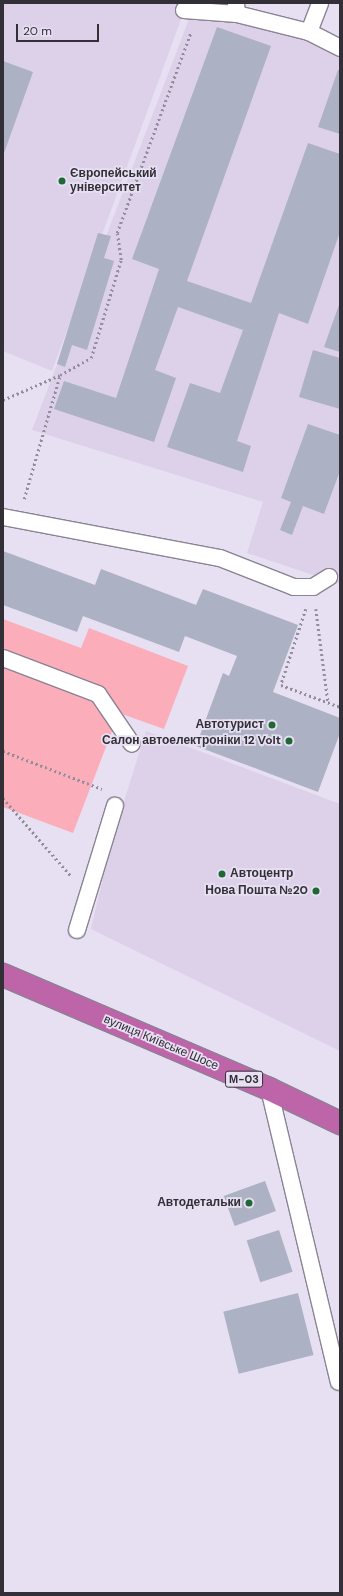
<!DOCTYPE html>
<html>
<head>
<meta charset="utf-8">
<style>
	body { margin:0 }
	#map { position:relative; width:343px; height:1596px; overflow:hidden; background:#e7dff2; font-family:"DM Sans",sans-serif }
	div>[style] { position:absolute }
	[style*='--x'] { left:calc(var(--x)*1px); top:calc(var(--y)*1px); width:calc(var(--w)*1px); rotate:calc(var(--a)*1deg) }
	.built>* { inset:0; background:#dcd1e9 }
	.green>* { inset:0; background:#fcadba }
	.building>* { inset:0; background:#acb1c3; transform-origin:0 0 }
	.path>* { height:2.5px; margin-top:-1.25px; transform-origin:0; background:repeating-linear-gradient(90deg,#928d9a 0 2px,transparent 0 5px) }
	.roads { filter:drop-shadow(1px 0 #8b8394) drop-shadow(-1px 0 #8b8394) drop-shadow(0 1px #8b8394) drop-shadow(0 -1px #8b8394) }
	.lane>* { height:16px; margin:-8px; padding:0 8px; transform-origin:8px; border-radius:8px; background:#fff }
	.highway>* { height:22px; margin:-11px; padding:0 11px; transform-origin:11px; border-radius:11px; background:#be64a8 }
	.dots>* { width:11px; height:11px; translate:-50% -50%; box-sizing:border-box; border:2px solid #e7dff2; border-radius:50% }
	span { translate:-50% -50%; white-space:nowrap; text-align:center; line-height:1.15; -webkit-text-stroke:3.5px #e7dff2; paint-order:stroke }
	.shield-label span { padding:1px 3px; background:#e7dff2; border:1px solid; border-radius:3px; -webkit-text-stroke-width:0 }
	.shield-label { font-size:11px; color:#322f36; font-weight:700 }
	.poi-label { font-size:12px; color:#322f36; font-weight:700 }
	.left { translate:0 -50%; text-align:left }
	.right { translate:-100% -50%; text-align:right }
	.street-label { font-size:12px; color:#322f36 }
	.frame { position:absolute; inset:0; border:4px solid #322f36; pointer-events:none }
	.scale { position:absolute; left:16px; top:24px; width:83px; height:18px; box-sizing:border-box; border:2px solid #322f36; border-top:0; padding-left:5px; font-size:12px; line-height:14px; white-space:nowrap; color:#322f36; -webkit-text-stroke:3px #e7dff2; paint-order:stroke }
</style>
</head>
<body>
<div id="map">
	<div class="built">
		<div style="clip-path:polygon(3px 3px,187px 3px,52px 371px,3px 351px)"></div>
		<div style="clip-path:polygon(194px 6px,317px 26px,340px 40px,340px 584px,247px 553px,263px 502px,32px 430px)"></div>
		<div style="clip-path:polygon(146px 731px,340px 804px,340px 1051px,91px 929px,111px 843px)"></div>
	</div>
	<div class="green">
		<div style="clip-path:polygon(3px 619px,81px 648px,89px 628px,188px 666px,164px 729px,119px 713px,73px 833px,3px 807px)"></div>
	</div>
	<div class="building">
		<div style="clip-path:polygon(217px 27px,271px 46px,187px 281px,251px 303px,308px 143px,340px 154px,340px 232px,308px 324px,279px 313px,237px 441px,251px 446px,243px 472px,167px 447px,190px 383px,220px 393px,243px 330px,178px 307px,155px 370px,176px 378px,154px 442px,54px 409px,64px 381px,116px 398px,159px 269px,132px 259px)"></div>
		<div style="clip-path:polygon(3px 61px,33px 72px,3px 156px)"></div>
		<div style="clip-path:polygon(338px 70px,340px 70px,340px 134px,318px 127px)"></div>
		<div style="clip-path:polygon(98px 233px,111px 236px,104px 258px,114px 261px,87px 350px,72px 345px,65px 367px,57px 364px)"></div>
		<div style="clip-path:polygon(340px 302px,340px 352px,324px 347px)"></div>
		<div style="clip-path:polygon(313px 350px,340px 358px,340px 409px,299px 397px)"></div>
		<div style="clip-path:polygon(308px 424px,340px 435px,340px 471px,324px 514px,303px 506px,292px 535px,280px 530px,291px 502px,281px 498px)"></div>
		<div style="clip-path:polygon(3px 551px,95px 585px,101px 569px,196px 605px,203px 589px,298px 625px,273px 692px,340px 718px,340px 733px,318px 792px,196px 746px,223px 673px,229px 676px,237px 656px,185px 636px,179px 652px,83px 616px,77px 632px,3px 605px)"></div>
		<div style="left:265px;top:1181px;width:32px;height:44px;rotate:70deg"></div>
		<div style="left:279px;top:1230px;width:44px;height:34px;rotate:72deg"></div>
		<div style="left:298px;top:1293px;width:64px;height:77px;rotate:76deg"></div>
	</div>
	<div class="path">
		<div style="--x:3;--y:400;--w:62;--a:-23.7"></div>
		<div style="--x:24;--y:499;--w:129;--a:-73.8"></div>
		<div style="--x:60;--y:375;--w:35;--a:-29"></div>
		<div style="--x:91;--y:358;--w:102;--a:-73"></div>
		<div style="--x:121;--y:260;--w:27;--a:-98"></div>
		<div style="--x:117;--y:233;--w:214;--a:-69.8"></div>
		<div style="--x:306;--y:609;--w:80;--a:108.2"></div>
		<div style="--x:281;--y:685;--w:63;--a:20.4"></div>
		<div style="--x:316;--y:609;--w:94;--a:82.6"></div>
		<div style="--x:3;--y:751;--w:106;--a:21"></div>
		<div style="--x:3;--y:798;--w:103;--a:48.9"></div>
	</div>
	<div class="roads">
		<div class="lane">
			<div style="--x:236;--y:3;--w:11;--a:85"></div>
			<div style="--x:237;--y:14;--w:74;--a:14"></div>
			<div style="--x:309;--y:32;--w:35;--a:27"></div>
			<div style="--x:184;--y:10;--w:53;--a:4.3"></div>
			<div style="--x:309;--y:32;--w:31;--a:-69"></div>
			<div style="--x:3;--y:517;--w:221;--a:10.7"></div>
			<div style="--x:220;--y:558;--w:79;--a:21.4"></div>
			<div style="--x:294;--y:587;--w:19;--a:0"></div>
			<div style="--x:313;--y:587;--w:19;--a:-32"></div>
			<div style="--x:3;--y:658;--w:102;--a:20.8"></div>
			<div style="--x:98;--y:694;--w:60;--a:55.8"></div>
			<div style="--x:77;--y:930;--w:130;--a:-73"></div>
			<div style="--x:269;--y:1089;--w:301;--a:76.6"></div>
		</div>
		<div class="highway">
			<div style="--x:3;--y:975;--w:289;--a:23.2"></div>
			<div style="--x:269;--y:1089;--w:79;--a:25.6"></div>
		</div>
	</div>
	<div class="dots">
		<div style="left:62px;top:181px;background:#1e6836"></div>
		<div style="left:272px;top:725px;background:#1e6836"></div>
		<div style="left:289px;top:741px;background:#1e6836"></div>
		<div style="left:222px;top:874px;background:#1e6836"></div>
		<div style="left:316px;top:891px;background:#1e6836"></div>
		<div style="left:249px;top:1203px;background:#1e6836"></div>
	</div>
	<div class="shield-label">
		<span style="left:244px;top:1079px">М-03</span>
	</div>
	<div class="poi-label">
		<span class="left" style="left:70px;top:181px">Європейський<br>університет</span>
		<span class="right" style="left:264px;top:725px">Автотурист</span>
		<span class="right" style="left:281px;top:741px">Салон автоелектроніки 12 Volt</span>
		<span class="left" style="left:230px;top:874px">Автоцентр</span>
		<span class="right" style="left:308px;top:891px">Нова Пошта №20</span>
		<span class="right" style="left:241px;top:1203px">Автодетальки</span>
	</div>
	<div class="street-label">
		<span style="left:161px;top:1043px;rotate:23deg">вулиця Київське Шосе</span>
	</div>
	<div class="frame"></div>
	<div class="scale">20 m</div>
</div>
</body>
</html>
